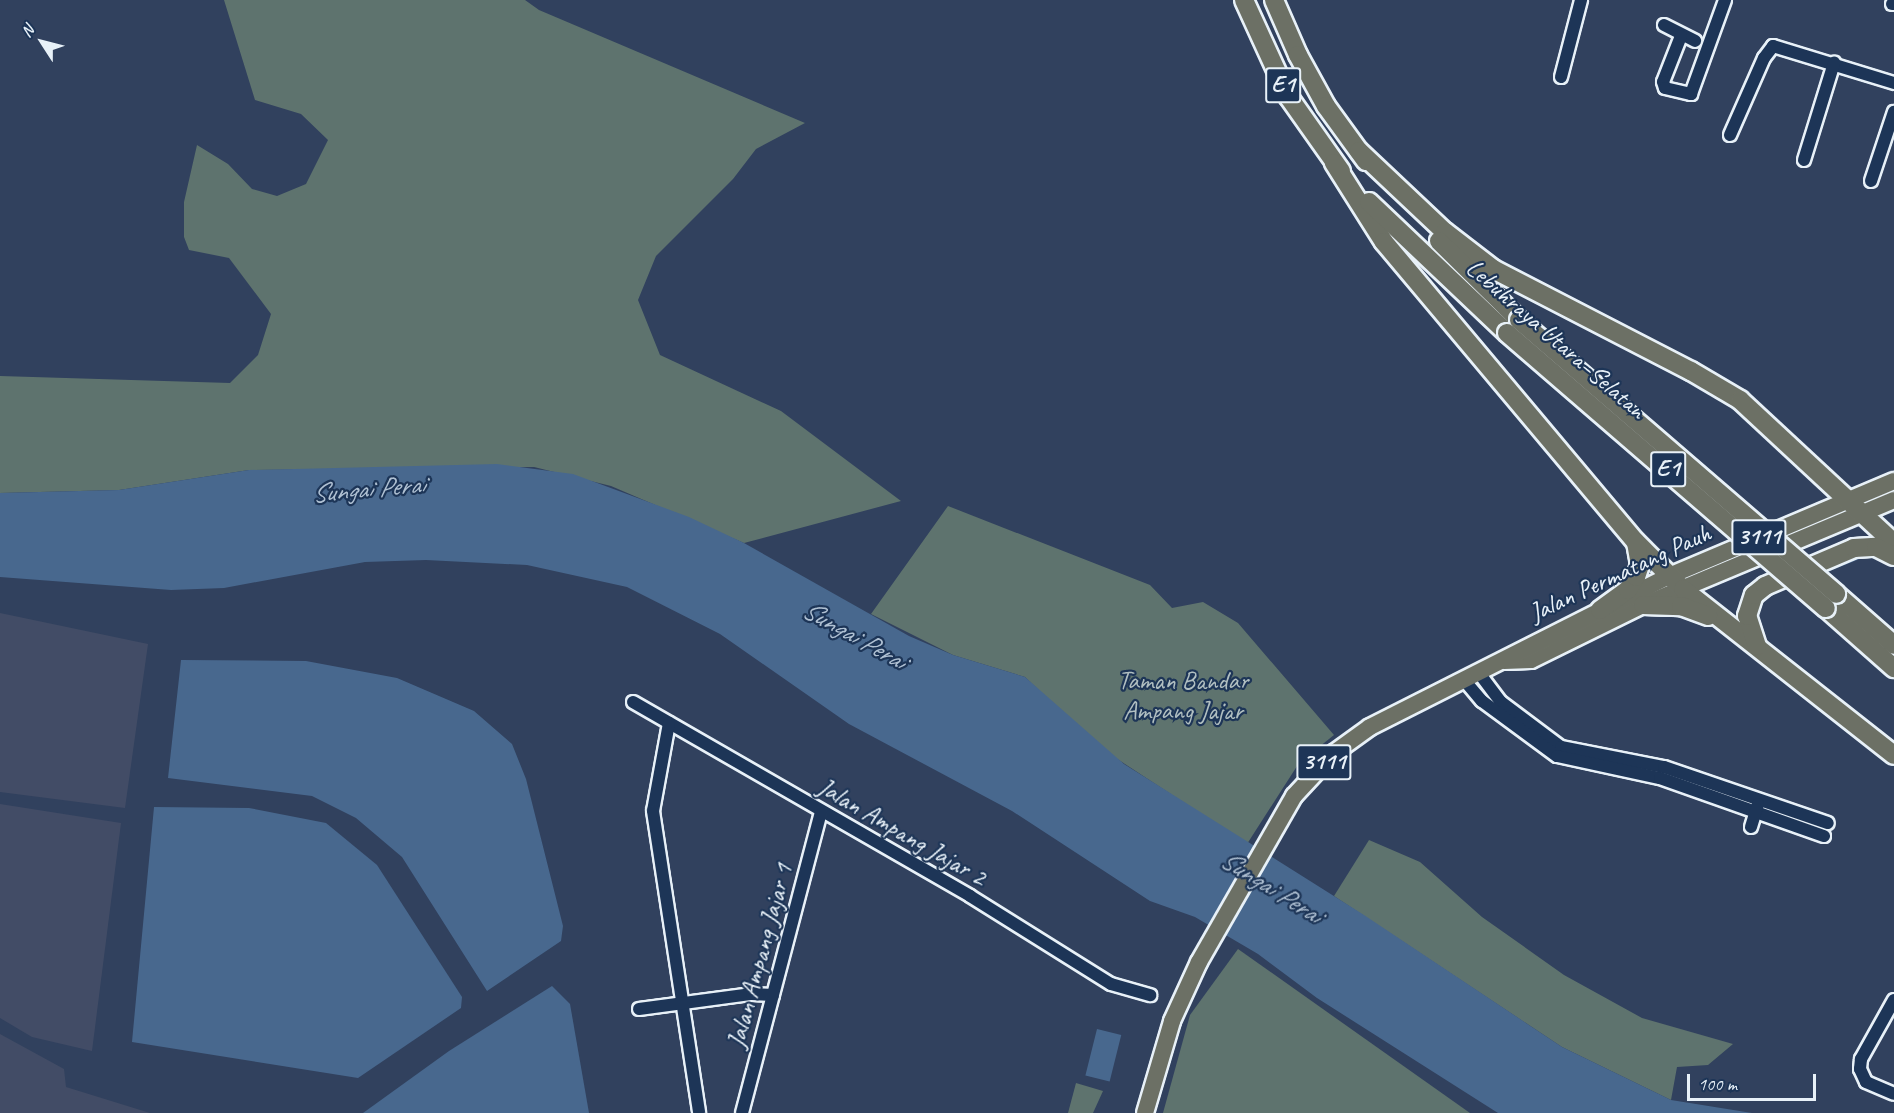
<!DOCTYPE html>
<html>
<head>
<meta charset="utf-8">
<style>
	body { margin:0 }
	#map { position:relative; width:1894px; height:1113px; overflow:hidden; background:#31415e; font-family:Caveat,sans-serif }
	div>[style] { position:absolute }
	[style*='--x'] { left:calc(var(--x)*1px); top:calc(var(--y)*1px); width:calc(var(--w)*1px); rotate:calc(var(--a)*1deg) }
	.built>* { inset:0; background:#424c66 }
	.green>* { inset:0; background:#5e736e }
	.water>* { inset:0; background:#48688e; transform-origin:0 0 }
	.stream>* { height:2px; margin:-1px; padding:0 1px; transform-origin:1px; border-radius:1px; background:#48688e }
	.roads { filter:drop-shadow(2px 0 #e8f1f8) drop-shadow(-2px 0 #e8f1f8) drop-shadow(0 2px #e8f1f8) drop-shadow(0 -2px #e8f1f8) }
	.minor>* { height:12px; margin:-6px; padding:0 6px; transform-origin:6px; border-radius:6px; background:#1d3557 }
	.major>* { height:16px; margin:-8px; padding:0 8px; transform-origin:8px; border-radius:8px; background:#6c7065 }
	.highway>* { height:18px; margin:-9px; padding:0 9px; transform-origin:9px; border-radius:9px; background:#6c7065 }
	.bridges { filter:drop-shadow(2px 0 #e8f1f8) drop-shadow(-2px 0 #e8f1f8) drop-shadow(0 2px #e8f1f8) drop-shadow(0 -2px #e8f1f8) }
	.highway-bridge>* { height:18px; margin:-9px; padding:0 9px; transform-origin:9px; border-radius:9px; background:#6c7065 }
	span { translate:-50% -50%; white-space:nowrap; text-align:center; line-height:1.15; -webkit-text-stroke:4.5px #1d3557; paint-order:stroke }
	.shield-label span { padding:2px 4px; background:#1d3557; border:2px solid; border-radius:4px; -webkit-text-stroke-width:0 }
	.shield-label { font-size:24px; color:#e8f1f8; font-weight:700 }
	.street-label { font-size:26px; color:#e8f1f8 }
	.park-label { font-size:26px; color:#b1bfc1 }
	.water-label { font-size:27px; color:#b0c1d3; font-style:italic }
	.north { position:absolute; left:12px; top:12px; width:60px; height:60px; -webkit-text-stroke:4px #1d3557; paint-order:stroke; rotate:306deg; font-size:16px; font-weight:700; line-height:24px; text-align:center; color:#e8f1f8 }
	.north::after { content:''; display:block; margin:auto; width:21px; height:27px; background:#e8f1f8; clip-path:polygon(50% 0,100% 100%,50% 72%,0 100%) }
	.scale { position:absolute; left:1687px; top:1074px; width:129px; height:27px; box-sizing:border-box; border:3px solid #e8f1f8; border-top:0; padding-left:8px; font-size:18px; line-height:21px; white-space:nowrap; color:#e8f1f8; -webkit-text-stroke:4px #1d3557; paint-order:stroke }
</style>
</head>
<body>
<div id="map">
	<div class="built">
		<div style="clip-path:polygon(0 613px,148px 644px,125px 808px,0 792px)"></div>
		<div style="clip-path:polygon(0 804px,121px 823px,92px 1051px,32px 1037px,0 1018px)"></div>
		<div style="clip-path:polygon(0 1034px,64px 1069px,66px 1087px,150px 1113px,0 1113px)"></div>
	</div>
	<div class="green">
		<div style="clip-path:polygon(224px 0,525px 0,539px 10px,805px 123px,756px 149px,733px 179px,656px 256px,638px 300px,660px 355px,781px 411px,901px 501px,744px 543px,611px 486px,534px 467px,249px 470px,119px 490px,0 493px,0 376px,230px 383px,258px 355px,271px 314px,229px 258px,189px 250px,184px 237px,184px 202px,197px 145px,228px 164px,252px 189px,277px 196px,306px 184px,328px 140px,301px 114px,255px 100px)"></div>
		<div style="clip-path:polygon(948px 506px,1150px 585px,1172px 608px,1203px 602px,1238px 623px,1334px 735px,1299px 763px,1247px 844px,1099px 747px,1025px 677px,953px 655px,871px 614px)"></div>
		<div style="clip-path:polygon(1369px 840px,1420px 862px,1482px 917px,1564px 975px,1642px 1018px,1733px 1044px,1708px 1065px,1677px 1067px,1671px 1100px,1562px 1047px,1334px 896px)"></div>
		<div style="clip-path:polygon(1238px 949px,1470px 1113px,1163px 1113px,1190px 1015px)"></div>
		<div style="clip-path:polygon(1076px 1083px,1103px 1091px,1093px 1113px,1068px 1113px)"></div>
	</div>
	<div class="water">
		<div style="clip-path:polygon(497px 464px,573px 474px,689px 517px,744px 543px,909px 636px,953px 655px,1025px 677px,1124px 764px,1364px 915px,1562px 1047px,1671px 1100px,1752px 1113px,1498px 1113px,1317px 998px,1258px 954px,1195px 917px,1150px 901px,1012px 811px,849px 724px,720px 634px,627px 587px,527px 565px,426px 560px,365px 562px,224px 588px,171px 590px,0 577px,0 493px,119px 490px,249px 470px)"></div>
		<div style="clip-path:polygon(181px 660px,306px 661px,397px 678px,474px 711px,512px 744px,526px 779px,563px 926px,561px 941px,487px 991px,402px 857px,356px 818px,312px 796px,168px 778px)"></div>
		<div style="clip-path:polygon(154px 807px,249px 808px,326px 823px,377px 865px,462px 997px,461px 1008px,358px 1078px,132px 1042px)"></div>
		<div style="clip-path:polygon(552px 986px,570px 1004px,589px 1113px,363px 1113px,449px 1051px)"></div>
		<div style="left:1097px;top:1029px;width:25px;height:48px;rotate:14deg"></div>
	</div>
	<div class="stream">
		<div style="--x:1827;--y:571;--w:40;--a:-22"></div>
		<div style="--x:1864;--y:556;--w:14;--a:8"></div>
	</div>
	<div class="roads">
		<div class="minor">
			<div style="--x:1892;--y:4;--w:2;--a:0"></div>
			<div style="--x:1664;--y:25;--w:35;--a:27"></div>
			<div style="--x:1681;--y:36;--w:49;--a:111.4"></div>
			<div style="--x:1663;--y:82;--w:6;--a:72"></div>
			<div style="--x:1665;--y:88;--w:27;--a:13"></div>
			<div style="--x:1691;--y:94;--w:100;--a:-70.1"></div>
			<div style="--x:1561;--y:77;--w:80;--a:-75.4"></div>
			<div style="--x:1730;--y:135;--w:84;--a:-66.2"></div>
			<div style="--x:1764;--y:58;--w:15;--a:-53"></div>
			<div style="--x:1773;--y:46;--w:127;--a:17"></div>
			<div style="--x:1804;--y:160;--w:102;--a:-72.8"></div>
			<div style="--x:1871;--y:181;--w:73;--a:-71.6"></div>
			<div style="--x:1479;--y:673;--w:36;--a:53"></div>
			<div style="--x:1501;--y:702;--w:75;--a:36.9"></div>
			<div style="--x:1561;--y:747;--w:105;--a:11"></div>
			<div style="--x:1664;--y:767;--w:173;--a:18.9"></div>
			<div style="--x:1465;--y:681;--w:26;--a:50"></div>
			<div style="--x:1482;--y:701;--w:93;--a:36.3"></div>
			<div style="--x:1557;--y:756;--w:105;--a:12.1"></div>
			<div style="--x:1660;--y:778;--w:174;--a:19.5"></div>
			<div style="--x:633;--y:702;--w:389;--a:29.9"></div>
			<div style="--x:970;--y:896;--w:166;--a:32"></div>
			<div style="--x:1111;--y:984;--w:41;--a:15.8"></div>
			<div style="--x:669;--y:723;--w:89;--a:100.3"></div>
			<div style="--x:653;--y:811;--w:305;--a:81.3"></div>
			<div style="--x:1751;--y:827;--w:24;--a:-73"></div>
			<div style="--x:1894;--y:1000;--w:68;--a:119.2"></div>
			<div style="--x:1861;--y:1059;--w:10;--a:96"></div>
			<div style="--x:1860;--y:1069;--w:14;--a:65"></div>
			<div style="--x:1866;--y:1082;--w:30;--a:23"></div>
			<div style="--x:639;--y:1009;--w:114;--a:-7.6"></div>
			<div style="--x:752;--y:994;--w:21;--a:3"></div>
			<div style="--x:742;--y:1113;--w:312;--a:-75.3"></div>
		</div>
		<div class="major">
			<div style="--x:1504;--y:661;--w:27;--a:-2"></div>
			<div style="--x:1531;--y:660;--w:125;--a:-26.2"></div>
			<div style="--x:1643;--y:605;--w:272;--a:-22.7"></div>
			<div style="--x:1145;--y:1113;--w:96;--a:-73.6"></div>
			<div style="--x:1172;--y:1021;--w:65;--a:-65.4"></div>
			<div style="--x:1199;--y:962;--w:191;--a:-60.2"></div>
			<div style="--x:1294;--y:796;--w:59;--a:-47.1"></div>
			<div style="--x:1334;--y:753;--w:44;--a:-35.8"></div>
			<div style="--x:1370;--y:727;--w:335;--a:-26.8"></div>
			<div style="--x:1669;--y:576;--w:244;--a:-22.9"></div>
		</div>
		<div class="highway">
			<div style="--x:1244;--y:0;--w:106;--a:65.4"></div>
			<div style="--x:1288;--y:96;--w:92;--a:54.8"></div>
			<div style="--x:1274;--y:0;--w:60;--a:66.4"></div>
			<div style="--x:1298;--y:55;--w:58;--a:61.2"></div>
			<div style="--x:1326;--y:106;--w:68;--a:54"></div>
			<div style="--x:1359;--y:151;--w:118;--a:43.3"></div>
			<div style="--x:1445;--y:232;--w:61;--a:37.6"></div>
			<div style="--x:1493;--y:269;--w:223;--a:27.3"></div>
			<div style="--x:1691;--y:371;--w:57;--a:30.6"></div>
			<div style="--x:1740;--y:400;--w:210;--a:42.9"></div>
			<div style="--x:1334;--y:163;--w:93;--a:57.7"></div>
			<div style="--x:1384;--y:242;--w:392;--a:50"></div>
			<div style="--x:1636;--y:542;--w:66;--a:45"></div>
			<div style="--x:1683;--y:589;--w:268;--a:38.2"></div>
			<div style="--x:1369;--y:202;--w:190;--a:43.5"></div>
			<div style="--x:1439;--y:241;--w:112;--a:44.6"></div>
			<div style="--x:1836;--y:594;--w:77;--a:41.3"></div>
			<div style="--x:1643;--y:605;--w:38;--a:2"></div>
			<div style="--x:1681;--y:606;--w:29;--a:20"></div>
			<div style="--x:1826;--y:608;--w:91;--a:41.4"></div>
			<div style="--x:1600;--y:610;--w:34;--a:-36"></div>
			<div style="--x:1628;--y:590;--w:15;--a:-58"></div>
			<div style="--x:1636;--y:577;--w:13;--a:-72"></div>
			<div style="--x:1640;--y:565;--w:23;--a:-100"></div>
			<div style="--x:1757;--y:646;--w:32;--a:-108"></div>
			<div style="--x:1747;--y:616;--w:22;--a:-72"></div>
			<div style="--x:1754;--y:595;--w:14;--a:-39"></div>
			<div style="--x:1765;--y:586;--w:97;--a:-23.1"></div>
			<div style="--x:1854;--y:548;--w:22;--a:-3"></div>
			<div style="--x:1876;--y:547;--w:20;--a:27"></div>
		</div>
	</div>
	<div class="bridges">
		<div class="highway-bridge">
			<div style="--x:1519;--y:320;--w:419;--a:40.8"></div>
			<div style="--x:1507;--y:333;--w:421;--a:40.8"></div>
		</div>
	</div>
	<div class="shield-label">
		<span style="left:1283px;top:85px">E1</span>
		<span style="left:1668px;top:469px">E1</span>
		<span style="left:1759px;top:537px">3111</span>
		<span style="left:1324px;top:762px">3111</span>
	</div>
	<div class="street-label">
		<span style="left:1556px;top:339px;rotate:41deg">Lebuhraya Utara–Selatan</span>
		<span style="left:1620px;top:573px;rotate:-25deg">Jalan Permatang Pauh</span>
		<span style="left:902px;top:832px;rotate:30deg">Jalan Ampang Jajar 2</span>
		<span style="left:760px;top:956px;rotate:-75deg">Jalan Ampang Jajar 1</span>
	</div>
	<div class="park-label">
		<span style="left:1183px;top:696px">Taman Bandar<br>Ampang Jajar</span>
	</div>
	<div class="water-label">
		<span style="left:368px;top:489px;rotate:-5deg">Sungai Perai</span>
		<span style="left:854px;top:635px;rotate:29deg">Sungai Perai</span>
		<span style="left:1271px;top:887px;rotate:32deg">Sungai Perai</span>
	</div>
	<div class="north">N</div>
	<div class="scale">100 m</div>
</div>
</body>
</html>
